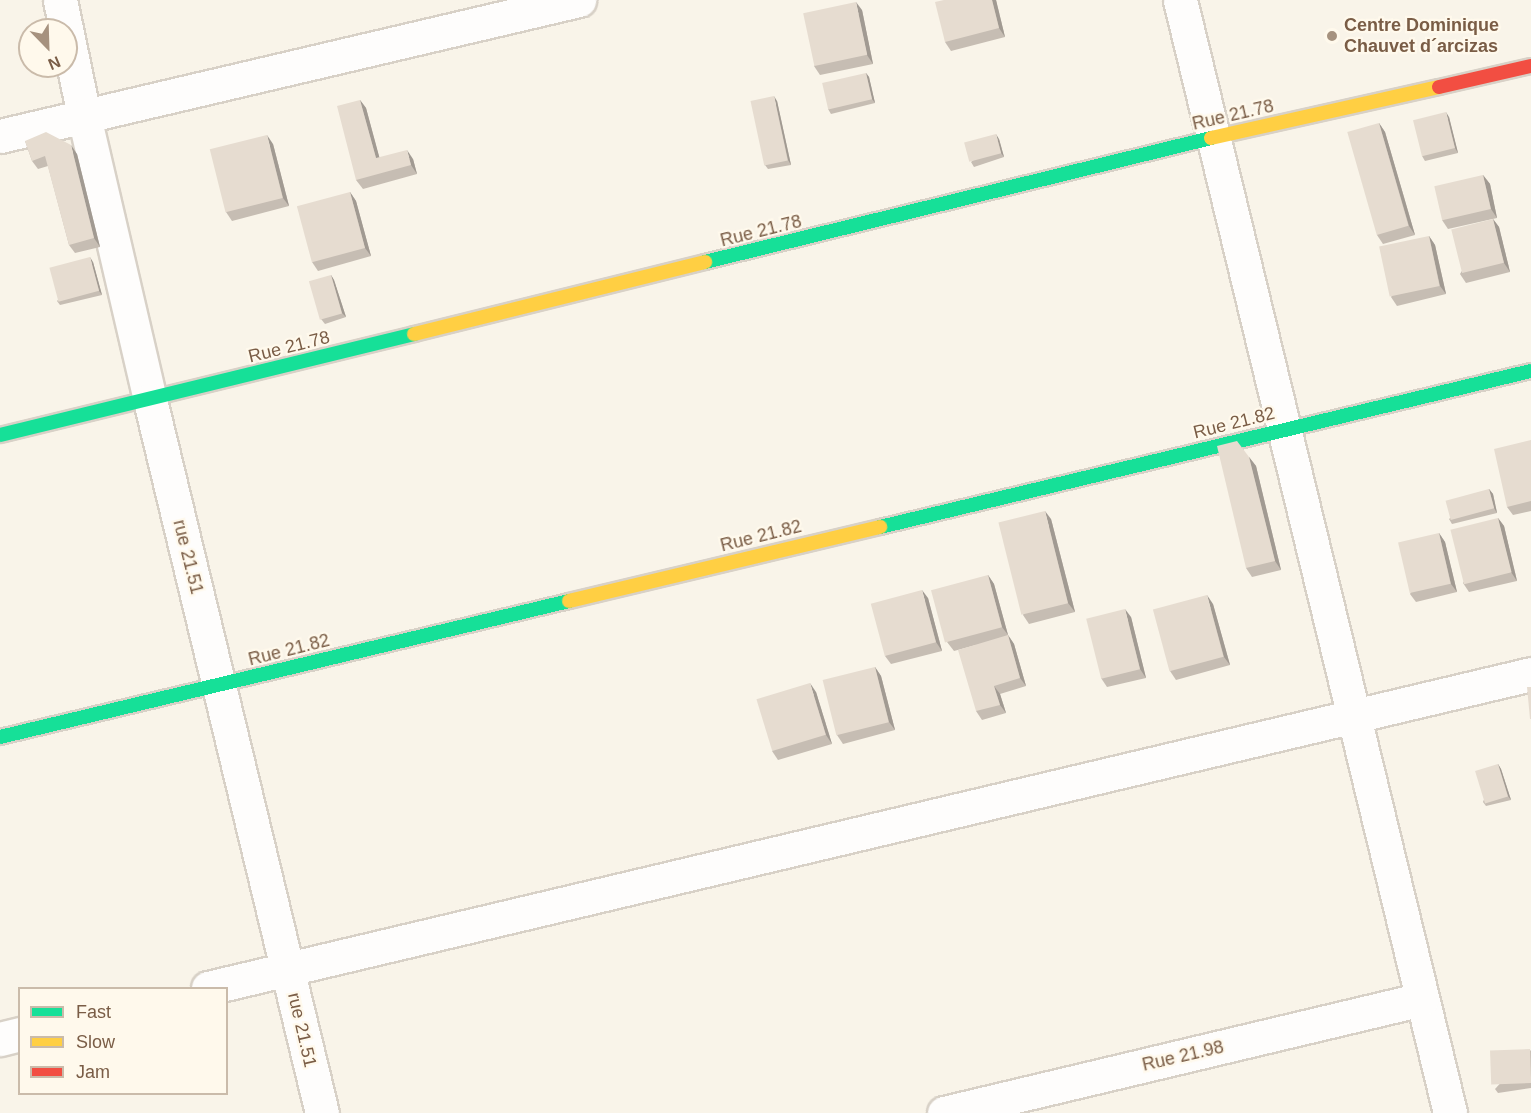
<!DOCTYPE html>
<html>
<head>
<meta charset="utf-8">
<style>
	body { margin:0 }
	#map { position:relative; width:1531px; height:1113px; overflow:hidden; background:#f9f4e9; font-family:Helvetica,sans-serif }
	div>[style] { position:absolute }
	[style*='--x'] { left:calc(var(--x)*1px); top:calc(var(--y)*1px); width:calc(var(--w)*1px); rotate:calc(var(--a)*1deg) }
	.roads { filter:drop-shadow(2px 0 #d8d1c7) drop-shadow(-2px 0 #d8d1c7) drop-shadow(0 2px #d8d1c7) drop-shadow(0 -2px #d8d1c7) }
	.street>* { height:33px; margin:-16.5px; padding:0 16.5px; transform-origin:16.5px; border-radius:16.5px; background:#fefdfc }
	.fast>* { height:14px; margin:-7px; padding:0 7px; transform-origin:7px; border-radius:7px; background:#16e098 }
	.slow>* { height:14px; margin:-7px; padding:0 7px; transform-origin:7px; border-radius:7px; background:#ffcf43 }
	.jam>* { height:14px; margin:-7px; padding:0 7px; transform-origin:7px; border-radius:7px; background:#f24e42 }
	.wall>* { inset:0; background:#c6bdb3 }
	.shaded-wall>* { inset:0; background:#a19a92 }
	.building>* { inset:0; background:#e6dcd0; transform-origin:0 0 }
	.dots>* { width:16px; height:16px; translate:-50% -50%; box-sizing:border-box; border:3px solid #fff9ec; border-radius:50% }
	span { translate:-50% -50%; white-space:nowrap; text-align:center; line-height:1.15; -webkit-text-stroke:4.5px #fff9ec; paint-order:stroke }
	.poi-label { font-size:18px; color:#7a5d46; font-weight:700 }
	.left { translate:0 -50%; text-align:left }
	.street-label { font-size:18px; color:#7a5d46 }
	.legend { position:absolute; left:18px; top:987px; width:210px; height:108px; box-sizing:border-box; background:#fff9ec; border:2px solid #cabbaa; margin:0; padding:8px 10px; list-style:none; font-size:18px; color:#7a5d46 }
	.legend li { display:flex; align-items:center; gap:12px; height:30px }
	.legend b { width:30px; border:2px solid #cabbaa }
	.north { position:absolute; left:18px; top:18px; width:60px; height:60px; box-sizing:border-box; background:#fff9ec; border:2px solid #cabbaa; border-radius:50%; rotate:157deg; font-size:16px; font-weight:700; line-height:24px; text-align:center; color:#7a5d46 }
	.north::after { content:''; display:block; margin:auto; width:21px; height:27px; background:#a6927f; clip-path:polygon(50% 0,100% 100%,50% 72%,0 100%) }
</style>
</head>
<body>
<div id="map">
	<div class="roads">
		<div class="street">
			<div style="--x:60;--y:0;--w:118;--a:78.3"></div>
			<div style="--x:84;--y:116;--w:292;--a:76.9"></div>
			<div style="--x:150;--y:400;--w:733;--a:76.44"></div>
			<div style="--x:1180;--y:0;--w:1145;--a:76.36"></div>
			<div style="--x:0;--y:136;--w:595;--a:-13.22"></div>
			<div style="--x:208;--y:988;--w:1360;--a:-13.35"></div>
			<div style="--x:0;--y:1039;--w:21;--a:-14"></div>
			<div style="--x:944;--y:1113;--w:491;--a:-13.4"></div>
		</div>
		<div class="fast">
			<div style="--x:705;--y:262;--w:521;--a:-13.77"></div>
			<div style="--x:0;--y:435;--w:426;--a:-13.7"></div>
			<div style="--x:880;--y:527;--w:669;--a:-13.48"></div>
			<div style="--x:0;--y:737;--w:585;--a:-13.44"></div>
		</div>
		<div class="slow">
			<div style="--x:1211;--y:138;--w:234;--a:-12.6"></div>
			<div style="--x:414;--y:334;--w:300;--a:-13.9"></div>
			<div style="--x:569;--y:601;--w:320;--a:-13.4"></div>
		</div>
		<div class="jam">
			<div style="--x:1439;--y:87;--w:94;--a:-12.9"></div>
		</div>
	</div>
	<div class="wall">
		<div style="clip-path:polygon(944px 0,996px 0,1005px 37px,951px 51px,945px 42px)"></div>
		<div style="clip-path:polygon(862px 10px,873px 64px,820px 75px,814px 66px)"></div>
		<div style="clip-path:polygon(866px 73px,869px 77px,875px 103px,831px 114px,828px 109px)"></div>
		<div style="clip-path:polygon(360px 100px,366px 108px,379px 157px,413px 159px,417px 174px,363px 189px,356px 180px)"></div>
		<div style="clip-path:polygon(777px 101px,791px 165px,768px 169px,765px 165px)"></div>
		<div style="clip-path:polygon(1449px 117px,1458px 153px,1425px 161px,1422px 156px)"></div>
		<div style="clip-path:polygon(1379px 123px,1385px 132px,1415px 235px,1383px 244px,1377px 235px)"></div>
		<div style="clip-path:polygon(999px 139px,1004px 157px,974px 167px,971px 162px)"></div>
		<div style="clip-path:polygon(25px 141px,77px 154px,100px 247px,75px 253px,69px 245px,48px 166px,38px 169px,32px 161px)"></div>
		<div style="clip-path:polygon(273px 144px,289px 206px,232px 221px,226px 212px)"></div>
		<div style="clip-path:polygon(1483px 175px,1490px 184px,1497px 218px,1448px 229px,1442px 220px)"></div>
		<div style="clip-path:polygon(350px 192px,356px 201px,371px 256px,318px 271px,312px 262px)"></div>
		<div style="clip-path:polygon(1493px 219px,1499px 227px,1510px 272px,1466px 283px,1460px 274px)"></div>
		<div style="clip-path:polygon(1429px 236px,1435px 245px,1446px 294px,1397px 306px,1391px 297px)"></div>
		<div style="clip-path:polygon(93px 262px,102px 295px,60px 305px,57px 301px)"></div>
		<div style="clip-path:polygon(331px 275px,334px 280px,346px 317px,325px 324px,321px 319px)"></div>
		<div style="clip-path:polygon(1531px 440px,1531px 511px,1513px 515px,1507px 507px)"></div>
		<div style="clip-path:polygon(1249px 457px,1256px 466px,1281px 570px,1252px 577px,1246px 568px)"></div>
		<div style="clip-path:polygon(1489px 489px,1493px 494px,1497px 513px,1452px 524px,1449px 519px)"></div>
		<div style="clip-path:polygon(1498px 518px,1504px 526px,1517px 581px,1469px 592px,1463px 583px)"></div>
		<div style="clip-path:polygon(1051px 519px,1075px 612px,1029px 624px,1023px 615px)"></div>
		<div style="clip-path:polygon(1439px 533px,1445px 542px,1457px 592px,1416px 602px,1410px 594px)"></div>
		<div style="clip-path:polygon(988px 575px,994px 584px,1008px 635px,1014px 644px,1026px 686px,1000px 694px,1006px 713px,982px 720px,976px 711px,976px 645px,954px 651px,947px 642px)"></div>
		<div style="clip-path:polygon(928px 598px,942px 651px,891px 664px,885px 656px)"></div>
		<div style="clip-path:polygon(1213px 604px,1230px 665px,1176px 680px,1170px 671px)"></div>
		<div style="clip-path:polygon(1131px 617px,1146px 678px,1107px 687px,1101px 678px)"></div>
		<div style="clip-path:polygon(875px 667px,881px 676px,895px 730px,843px 744px,837px 735px)"></div>
		<div style="clip-path:polygon(816px 692px,832px 744px,778px 760px,772px 751px)"></div>
		<div style="clip-path:polygon(1498px 764px,1501px 769px,1511px 800px,1486px 806px,1483px 802px)"></div>
		<div style="clip-path:polygon(1531px 1050px,1531px 1088px,1498px 1093px,1495px 1089px)"></div>
	</div>
	<div class="shaded-wall">
		<div style="clip-path:polygon(992px 0,996px 0,1005px 37px,999px 28px)"></div>
		<div style="clip-path:polygon(856px 2px,862px 10px,873px 64px,867px 55px)"></div>
		<div style="clip-path:polygon(866px 73px,869px 77px,875px 103px,872px 99px)"></div>
		<div style="clip-path:polygon(774px 96px,777px 101px,791px 165px,788px 160px)"></div>
		<div style="clip-path:polygon(360px 100px,366px 108px,382px 167px,376px 158px)"></div>
		<div style="clip-path:polygon(1446px 112px,1449px 117px,1458px 153px,1455px 148px)"></div>
		<div style="clip-path:polygon(1379px 123px,1385px 132px,1415px 235px,1409px 226px)"></div>
		<div style="clip-path:polygon(996px 134px,999px 139px,1004px 157px,1001px 153px)"></div>
		<div style="clip-path:polygon(267px 135px,273px 144px,289px 206px,283px 198px)"></div>
		<div style="clip-path:polygon(71px 145px,77px 154px,100px 247px,94px 238px)"></div>
		<div style="clip-path:polygon(407px 150px,413px 159px,417px 174px,411px 165px)"></div>
		<div style="clip-path:polygon(1483px 175px,1490px 184px,1497px 218px,1491px 209px)"></div>
		<div style="clip-path:polygon(350px 192px,356px 201px,371px 256px,365px 248px)"></div>
		<div style="clip-path:polygon(1493px 219px,1499px 227px,1510px 272px,1504px 263px)"></div>
		<div style="clip-path:polygon(1429px 236px,1435px 245px,1446px 294px,1440px 286px)"></div>
		<div style="clip-path:polygon(90px 257px,93px 262px,102px 295px,99px 291px)"></div>
		<div style="clip-path:polygon(331px 275px,334px 280px,346px 317px,342px 313px)"></div>
		<div style="clip-path:polygon(1249px 457px,1256px 466px,1281px 570px,1275px 561px)"></div>
		<div style="clip-path:polygon(1489px 489px,1493px 494px,1497px 513px,1494px 508px)"></div>
		<div style="clip-path:polygon(1045px 511px,1051px 519px,1075px 612px,1068px 603px)"></div>
		<div style="clip-path:polygon(1498px 518px,1504px 526px,1517px 581px,1511px 572px)"></div>
		<div style="clip-path:polygon(1439px 533px,1445px 542px,1457px 592px,1451px 584px)"></div>
		<div style="clip-path:polygon(988px 575px,994px 584px,1008px 635px,1002px 627px)"></div>
		<div style="clip-path:polygon(922px 590px,928px 598px,942px 651px,936px 642px)"></div>
		<div style="clip-path:polygon(1207px 595px,1213px 604px,1230px 665px,1224px 657px)"></div>
		<div style="clip-path:polygon(1125px 609px,1131px 617px,1146px 678px,1140px 669px)"></div>
		<div style="clip-path:polygon(1008px 635px,1014px 644px,1026px 686px,1020px 678px)"></div>
		<div style="clip-path:polygon(875px 667px,881px 676px,895px 730px,889px 722px)"></div>
		<div style="clip-path:polygon(810px 683px,816px 692px,832px 744px,826px 735px)"></div>
		<div style="clip-path:polygon(994px 686px,1000px 694px,1006px 713px,1000px 705px)"></div>
		<div style="clip-path:polygon(1498px 764px,1501px 769px,1511px 800px,1508px 796px)"></div>
	</div>
	<div class="building">
		<div style="clip-path:polygon(944px 0,992px 0,999px 28px,945px 42px,935px 2px)"></div>
		<div style="left:856px;top:2px;width:54px;height:54px;rotate:78deg"></div>
		<div style="left:866px;top:73px;width:27px;height:45px;rotate:77deg"></div>
		<div style="left:774px;top:96px;width:66px;height:24px;rotate:78deg"></div>
		<div style="clip-path:polygon(360px 100px,376px 158px,407px 150px,411px 165px,356px 180px,337px 106px)"></div>
		<div style="left:1446px;top:112px;width:37px;height:34px;rotate:76deg"></div>
		<div style="left:1379px;top:123px;width:107px;height:33px;rotate:74deg"></div>
		<div style="clip-path:polygon(46px 132px,71px 145px,94px 238px,69px 245px,45px 156px,32px 161px,25px 141px)"></div>
		<div style="left:996px;top:134px;width:20px;height:33px;rotate:75deg"></div>
		<div style="left:267px;top:135px;width:65px;height:59px;rotate:76deg"></div>
		<div style="left:1483px;top:175px;width:35px;height:50px;rotate:77deg"></div>
		<div style="left:350px;top:192px;width:58px;height:55px;rotate:75deg"></div>
		<div style="left:1493px;top:219px;width:45px;height:43px;rotate:76deg"></div>
		<div style="left:1429px;top:236px;width:51px;height:51px;rotate:78deg"></div>
		<div style="left:90px;top:257px;width:35px;height:42px;rotate:75deg"></div>
		<div style="left:331px;top:275px;width:40px;height:23px;rotate:74deg"></div>
		<div style="clip-path:polygon(1531px 440px,1531px 501px,1507px 507px,1494px 449px)"></div>
		<div style="clip-path:polygon(1237px 441px,1249px 457px,1275px 561px,1246px 568px,1217px 446px)"></div>
		<div style="left:1489px;top:489px;width:20px;height:45px;rotate:75deg"></div>
		<div style="left:1045px;top:511px;width:95px;height:48px;rotate:76deg"></div>
		<div style="left:1498px;top:518px;width:56px;height:49px;rotate:76deg"></div>
		<div style="left:1439px;top:533px;width:52px;height:42px;rotate:77deg"></div>
		<div style="left:988px;top:575px;width:54px;height:59px;rotate:75deg"></div>
		<div style="left:922px;top:590px;width:54px;height:53px;rotate:75deg"></div>
		<div style="left:1207px;top:595px;width:64px;height:56px;rotate:75deg"></div>
		<div style="left:1125px;top:609px;width:62px;height:40px;rotate:76deg"></div>
		<div style="clip-path:polygon(1008px 635px,1020px 678px,994px 686px,1000px 705px,976px 711px,958px 650px)"></div>
		<div style="left:875px;top:667px;width:57px;height:54px;rotate:76deg"></div>
		<div style="left:810px;top:683px;width:54px;height:56px;rotate:73deg"></div>
		<div style="clip-path:polygon(1527px 687px,1531px 687px,1531px 719px,1530px 719px)"></div>
		<div style="left:1498px;top:764px;width:34px;height:24px;rotate:73deg"></div>
		<div style="left:1530px;top:1049px;width:34px;height:40px;rotate:88deg"></div>
	</div>
	<div class="dots">
		<div style="left:1332px;top:36px;background:#a6927f"></div>
	</div>
	<div class="poi-label">
		<span class="left" style="left:1344px;top:36px">Centre Dominique<br>Chauvet d´arcizas</span>
	</div>
	<div class="street-label">
		<span style="left:1233px;top:115px;rotate:-13deg">Rue 21.78</span>
		<span style="left:761px;top:231px;rotate:-14deg">Rue 21.78</span>
		<span style="left:289px;top:347px;rotate:-14deg">Rue 21.78</span>
		<span style="left:1234px;top:423px;rotate:-14deg">Rue 21.82</span>
		<span style="left:761px;top:536px;rotate:-14deg">Rue 21.82</span>
		<span style="left:188px;top:557px;rotate:76deg">rue 21.51</span>
		<span style="left:289px;top:650px;rotate:-14deg">Rue 21.82</span>
		<span style="left:302px;top:1030px;rotate:77deg">rue 21.51</span>
		<span style="left:1183px;top:1056px;rotate:-13deg">Rue 21.98</span>
	</div>
	<ul class="legend">
	<li><b style="height:8px;background:#16e098"></b>Fast</li>
	<li><b style="height:8px;background:#ffcf43"></b>Slow</li>
	<li><b style="height:8px;background:#f24e42"></b>Jam</li>
	</ul>
	<div class="north">N</div>
</div>
</body>
</html>
